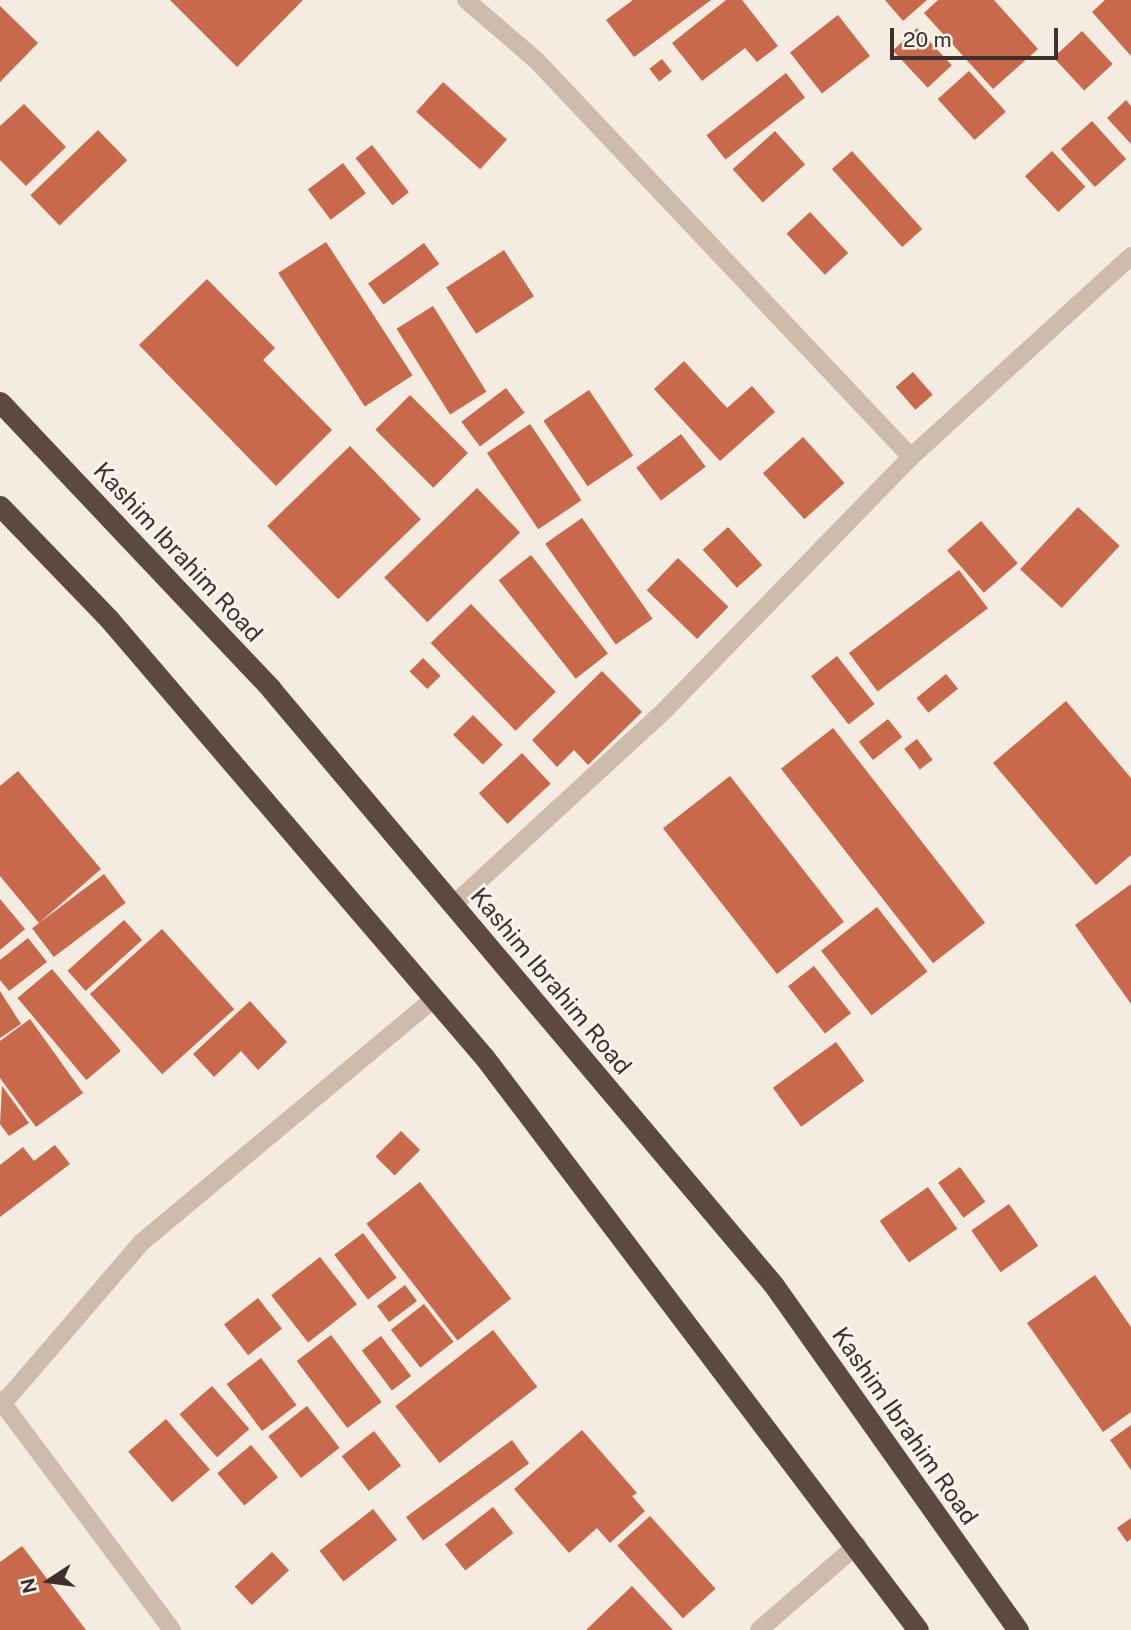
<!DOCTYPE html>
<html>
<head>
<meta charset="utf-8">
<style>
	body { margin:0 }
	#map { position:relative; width:1131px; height:1630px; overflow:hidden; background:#f4ebe1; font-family:"Public Sans",sans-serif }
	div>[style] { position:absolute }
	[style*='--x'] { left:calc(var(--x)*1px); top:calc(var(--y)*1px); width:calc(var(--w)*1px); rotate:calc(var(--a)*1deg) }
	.building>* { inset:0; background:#c8694b; transform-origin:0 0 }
	.minor>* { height:18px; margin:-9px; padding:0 9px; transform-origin:9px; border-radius:9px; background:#cdbbac }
	.highway>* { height:21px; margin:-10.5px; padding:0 10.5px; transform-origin:10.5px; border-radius:10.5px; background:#5c4a42 }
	span { translate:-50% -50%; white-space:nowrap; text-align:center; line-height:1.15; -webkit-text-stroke:6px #fbf5ee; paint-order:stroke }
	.street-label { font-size:24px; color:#3b302b }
	.north { position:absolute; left:14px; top:1546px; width:70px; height:70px; -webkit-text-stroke:5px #fbf5ee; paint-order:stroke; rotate:257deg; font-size:19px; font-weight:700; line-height:28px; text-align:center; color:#3b302b }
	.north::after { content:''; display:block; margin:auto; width:24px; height:32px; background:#3b302b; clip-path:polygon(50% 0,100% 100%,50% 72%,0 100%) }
	.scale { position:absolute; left:890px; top:28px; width:168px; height:32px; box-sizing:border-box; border:4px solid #3b302b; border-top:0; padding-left:9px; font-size:21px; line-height:24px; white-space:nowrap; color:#3b302b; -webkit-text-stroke:5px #fbf5ee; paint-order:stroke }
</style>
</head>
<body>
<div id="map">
	<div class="building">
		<div style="clip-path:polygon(170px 0,303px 0,237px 67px)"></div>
		<div style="clip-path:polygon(633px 0,711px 0,634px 57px,606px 20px)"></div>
		<div style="clip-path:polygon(726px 0,742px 0,778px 46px,757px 62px,745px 48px,702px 81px,672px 43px)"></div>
		<div style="clip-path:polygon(885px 0,927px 0,903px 21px)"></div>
		<div style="clip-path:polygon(938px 0,994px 0,1038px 49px,993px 89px,924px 13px)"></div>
		<div style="clip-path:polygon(1105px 0,1131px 0,1131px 56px,1092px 12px)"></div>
		<div style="clip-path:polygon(0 6px,38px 43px,0 82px)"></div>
		<div style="left:838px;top:15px;width:52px;height:61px;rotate:52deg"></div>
		<div style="left:917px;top:28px;width:51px;height:33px;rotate:47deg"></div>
		<div style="left:1082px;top:31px;width:45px;height:39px;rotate:47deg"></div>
		<div style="left:662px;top:59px;width:16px;height:16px;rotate:52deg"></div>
		<div style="left:969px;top:71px;width:55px;height:42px;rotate:48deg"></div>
		<div style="left:786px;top:73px;width:31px;height:101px;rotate:52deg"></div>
		<div style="left:443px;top:82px;width:86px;height:40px;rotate:42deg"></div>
		<div style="clip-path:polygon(1126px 100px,1131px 106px,1131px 144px,1107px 118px)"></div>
		<div style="clip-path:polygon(24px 104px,66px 147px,26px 186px,0 160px,0 126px)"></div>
		<div style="left:1092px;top:121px;width:51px;height:42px;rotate:48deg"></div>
		<div style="left:98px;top:130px;width:42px;height:94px;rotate:46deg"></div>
		<div style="left:775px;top:131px;width:45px;height:57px;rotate:48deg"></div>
		<div style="left:372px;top:145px;width:60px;height:21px;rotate:52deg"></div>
		<div style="left:852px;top:151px;width:105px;height:27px;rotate:48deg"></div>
		<div style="left:1052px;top:151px;width:49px;height:37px;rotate:47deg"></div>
		<div style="left:343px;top:163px;width:38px;height:44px;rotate:53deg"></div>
		<div style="left:810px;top:212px;width:56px;height:32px;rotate:47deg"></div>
		<div style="left:326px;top:242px;width:159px;height:57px;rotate:57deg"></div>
		<div style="left:424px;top:243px;width:26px;height:69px;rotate:54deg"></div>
		<div style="left:504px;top:250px;width:55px;height:69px;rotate:57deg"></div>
		<div style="clip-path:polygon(207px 279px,275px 348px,263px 360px,332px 430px,276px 486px,139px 345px)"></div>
		<div style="left:433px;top:306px;width:101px;height:43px;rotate:58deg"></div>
		<div style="clip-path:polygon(684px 361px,727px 408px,752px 386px,775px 412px,720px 461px,654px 389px)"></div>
		<div style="left:913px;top:372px;width:30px;height:23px;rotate:49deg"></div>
		<div style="left:506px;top:388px;width:31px;height:56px;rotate:53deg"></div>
		<div style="left:589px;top:390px;width:79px;height:55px;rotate:56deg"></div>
		<div style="left:410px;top:395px;width:82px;height:49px;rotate:45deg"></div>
		<div style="left:530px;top:424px;width:92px;height:52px;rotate:56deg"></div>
		<div style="left:681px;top:434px;width:41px;height:56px;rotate:53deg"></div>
		<div style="left:803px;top:437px;width:62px;height:54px;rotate:48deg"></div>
		<div style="left:350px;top:446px;width:102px;height:115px;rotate:46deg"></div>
		<div style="left:477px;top:488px;width:62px;height:129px;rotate:46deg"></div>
		<div style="left:1078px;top:507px;width:57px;height:85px;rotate:43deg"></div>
		<div style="left:582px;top:518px;width:123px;height:45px;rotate:55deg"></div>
		<div style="left:981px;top:521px;width:56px;height:45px;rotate:49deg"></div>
		<div style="left:728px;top:527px;width:51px;height:34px;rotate:48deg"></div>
		<div style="left:531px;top:555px;width:125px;height:41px;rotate:52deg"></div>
		<div style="left:678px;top:558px;width:70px;height:45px;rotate:44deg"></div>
		<div style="left:959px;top:570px;width:48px;height:138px;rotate:53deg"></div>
		<div style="left:471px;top:604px;width:122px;height:56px;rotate:46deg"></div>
		<div style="left:837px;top:656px;width:61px;height:33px;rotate:52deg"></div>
		<div style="left:423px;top:658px;width:25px;height:19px;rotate:45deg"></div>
		<div style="clip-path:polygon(602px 671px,642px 712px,588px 765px,574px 750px,557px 767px,532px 740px)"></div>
		<div style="left:946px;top:674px;width:19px;height:38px;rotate:51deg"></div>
		<div style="clip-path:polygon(1066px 701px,1131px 778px,1131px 855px,1096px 885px,993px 763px)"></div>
		<div style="left:473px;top:715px;width:42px;height:28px;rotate:45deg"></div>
		<div style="left:888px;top:719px;width:23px;height:37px;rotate:52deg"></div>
		<div style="left:833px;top:728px;width:247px;height:66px;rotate:52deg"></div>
		<div style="left:917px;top:739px;width:26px;height:16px;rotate:53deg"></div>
		<div style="left:522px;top:753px;width:42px;height:59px;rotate:47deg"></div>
		<div style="clip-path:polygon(18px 771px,101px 869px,39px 923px,0 876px,0 786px)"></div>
		<div style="left:730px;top:776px;width:185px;height:85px;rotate:52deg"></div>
		<div style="left:104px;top:874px;width:36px;height:90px;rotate:53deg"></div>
		<div style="clip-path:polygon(1131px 884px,1131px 1004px,1075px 925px)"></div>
		<div style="clip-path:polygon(0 899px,25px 929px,0 950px)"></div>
		<div style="left:877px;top:907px;width:82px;height:71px;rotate:52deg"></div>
		<div style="left:124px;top:920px;width:27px;height:76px;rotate:48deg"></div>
		<div style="left:162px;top:929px;width:108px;height:97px;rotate:48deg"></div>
		<div style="clip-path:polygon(28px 938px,47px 962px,9px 991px,0 980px,0 960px)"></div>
		<div style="left:814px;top:966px;width:60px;height:33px;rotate:52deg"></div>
		<div style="left:52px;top:969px;width:107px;height:45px;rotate:50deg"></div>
		<div style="clip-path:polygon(0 991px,21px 1024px,0 1038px)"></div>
		<div style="clip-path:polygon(250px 1001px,287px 1042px,258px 1070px,241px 1051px,214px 1077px,193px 1054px)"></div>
		<div style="clip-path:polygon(30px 1019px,83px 1093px,36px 1127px,0 1078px,0 1041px)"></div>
		<div style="left:836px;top:1042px;width:48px;height:78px;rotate:54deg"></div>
		<div style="clip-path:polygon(2px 1086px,29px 1123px,9px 1136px,0 1124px)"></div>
		<div style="left:401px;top:1131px;width:27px;height:36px;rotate:45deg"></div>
		<div style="clip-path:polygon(55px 1145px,70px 1164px,0 1217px,0 1165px,23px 1147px,34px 1161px)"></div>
		<div style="left:960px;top:1167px;width:43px;height:27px;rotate:54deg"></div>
		<div style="left:420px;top:1182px;width:148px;height:68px;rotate:52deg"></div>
		<div style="left:928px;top:1187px;width:51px;height:59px;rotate:55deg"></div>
		<div style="left:1009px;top:1204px;width:51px;height:46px;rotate:55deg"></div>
		<div style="left:363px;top:1233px;width:56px;height:36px;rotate:53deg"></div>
		<div style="left:320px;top:1257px;width:60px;height:62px;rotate:52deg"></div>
		<div style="clip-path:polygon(1095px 1275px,1131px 1327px,1131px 1412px,1103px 1432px,1027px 1323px)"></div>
		<div style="left:405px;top:1285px;width:20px;height:35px;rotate:53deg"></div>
		<div style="left:258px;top:1298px;width:39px;height:43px;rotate:52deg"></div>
		<div style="left:424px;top:1304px;width:48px;height:42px;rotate:52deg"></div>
		<div style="left:493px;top:1330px;width:72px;height:124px;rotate:52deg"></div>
		<div style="left:331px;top:1335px;width:84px;height:43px;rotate:53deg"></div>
		<div style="left:381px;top:1336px;width:50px;height:24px;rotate:53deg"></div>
		<div style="left:261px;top:1358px;width:59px;height:43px;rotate:53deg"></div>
		<div style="left:212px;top:1386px;width:57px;height:43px;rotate:49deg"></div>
		<div style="left:307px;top:1406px;width:53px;height:49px;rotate:52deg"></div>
		<div style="left:166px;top:1419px;width:67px;height:50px;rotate:49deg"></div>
		<div style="clip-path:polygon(1131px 1425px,1131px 1470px,1110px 1440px)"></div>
		<div style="clip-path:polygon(582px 1430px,637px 1493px,632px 1496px,645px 1511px,610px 1543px,597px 1528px,569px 1553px,514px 1489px)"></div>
		<div style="left:374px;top:1431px;width:44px;height:41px;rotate:52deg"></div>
		<div style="left:512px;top:1440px;width:29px;height:131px;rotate:54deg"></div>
		<div style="left:251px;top:1445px;width:42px;height:44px;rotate:50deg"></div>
		<div style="left:493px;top:1507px;width:33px;height:61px;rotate:52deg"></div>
		<div style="left:373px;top:1509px;width:39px;height:68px;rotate:52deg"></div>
		<div style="left:650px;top:1516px;width:98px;height:44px;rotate:48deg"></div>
		<div style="clip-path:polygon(1131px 1518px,1131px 1539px,1127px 1542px,1117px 1528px)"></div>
		<div style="clip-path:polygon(22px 1546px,86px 1630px,0 1630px,0 1562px)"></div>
		<div style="left:272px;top:1552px;width:25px;height:51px;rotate:47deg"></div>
		<div style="clip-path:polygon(632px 1586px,673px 1630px,586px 1630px)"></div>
	</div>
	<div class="minor">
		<div style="--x:466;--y:0;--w:92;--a:40.6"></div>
		<div style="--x:536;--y:60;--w:546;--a:46.63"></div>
		<div style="--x:453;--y:905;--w:288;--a:-42.6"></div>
		<div style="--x:665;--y:710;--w:353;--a:-45.8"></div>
		<div style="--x:911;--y:457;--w:298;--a:-42.4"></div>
		<div style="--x:0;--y:1400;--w:287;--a:53.2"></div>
		<div style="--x:0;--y:1407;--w:218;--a:-49.3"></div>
		<div style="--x:142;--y:1242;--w:380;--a:-39.8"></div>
		<div style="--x:759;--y:1630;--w:130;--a:-40.9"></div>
	</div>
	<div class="highway">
		<div style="--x:0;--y:402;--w:395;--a:46.6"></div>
		<div style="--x:271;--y:689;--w:778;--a:49.85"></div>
		<div style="--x:773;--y:1284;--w:424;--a:54.7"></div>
		<div style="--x:0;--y:506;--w:157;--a:46"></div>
		<div style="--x:109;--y:619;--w:578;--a:49.42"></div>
		<div style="--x:485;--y:1058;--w:717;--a:52.87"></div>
	</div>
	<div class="street-label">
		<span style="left:178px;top:552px;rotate:47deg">Kashim Ibrahim Road</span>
		<span style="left:551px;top:981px;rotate:50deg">Kashim Ibrahim Road</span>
		<span style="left:905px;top:1426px;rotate:55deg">Kashim Ibrahim Road</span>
	</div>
	<div class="north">N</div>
	<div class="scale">20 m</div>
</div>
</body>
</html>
